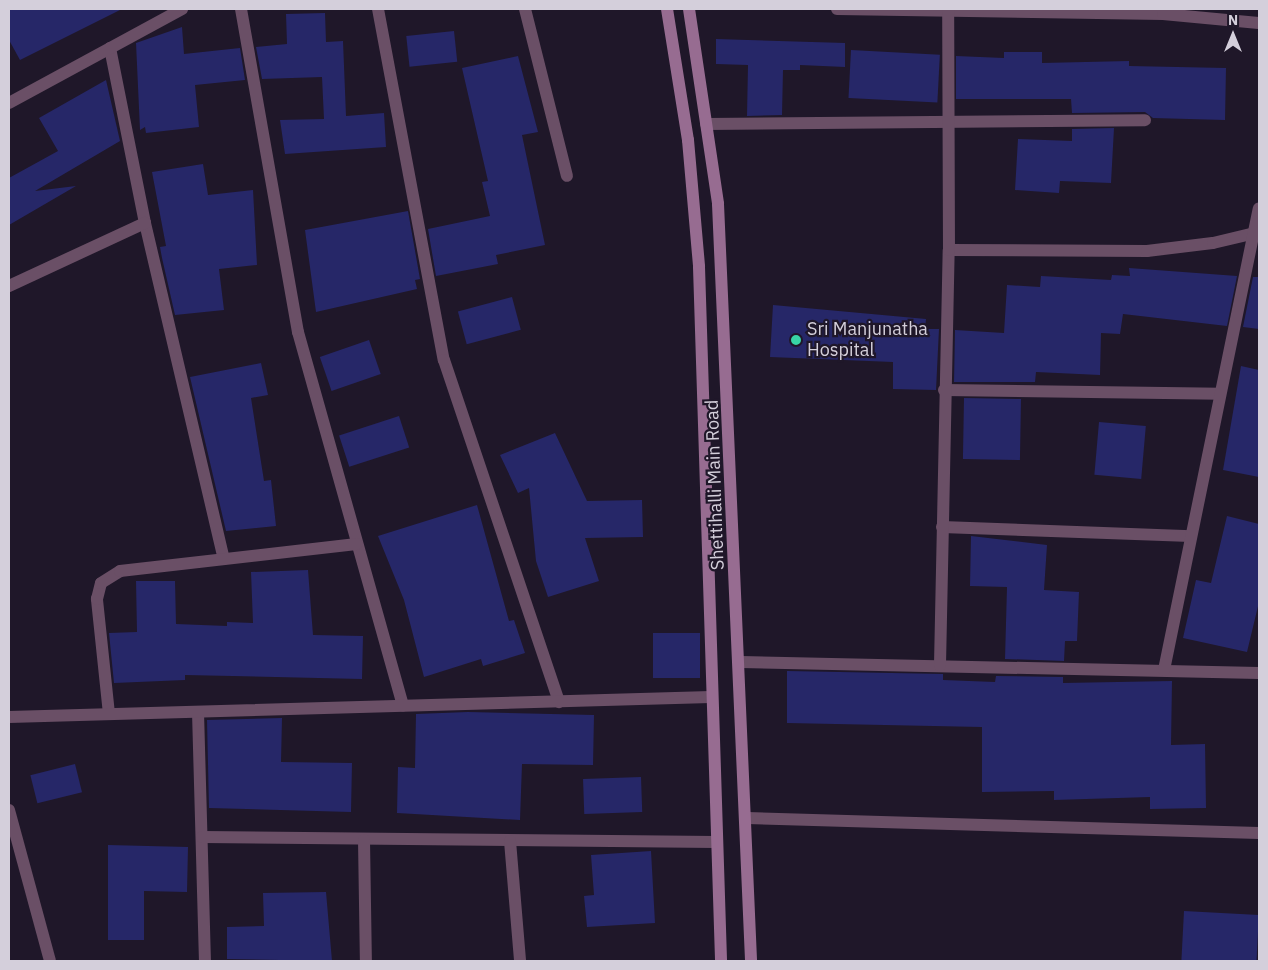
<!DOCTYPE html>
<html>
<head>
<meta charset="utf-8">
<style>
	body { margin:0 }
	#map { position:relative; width:1268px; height:970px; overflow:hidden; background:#1f1729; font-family:"IBM Plex Sans",sans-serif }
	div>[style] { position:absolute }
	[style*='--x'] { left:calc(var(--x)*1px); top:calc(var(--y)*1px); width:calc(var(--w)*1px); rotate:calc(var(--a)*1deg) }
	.building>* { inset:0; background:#262768; transform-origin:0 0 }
	.street>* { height:12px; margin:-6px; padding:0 6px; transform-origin:6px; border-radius:6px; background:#6a4f66 }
	.secondary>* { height:12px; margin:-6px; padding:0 6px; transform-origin:6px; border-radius:6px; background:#976c91 }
	.dots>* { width:14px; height:14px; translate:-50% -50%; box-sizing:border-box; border:2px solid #1f1729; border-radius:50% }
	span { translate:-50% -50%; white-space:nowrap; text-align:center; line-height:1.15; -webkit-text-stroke:4.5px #1f1729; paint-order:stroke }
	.poi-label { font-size:18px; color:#d4cfdb }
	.left { translate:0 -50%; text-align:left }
	.street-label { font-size:18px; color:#d4cfdb }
	.frame { position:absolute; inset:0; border:10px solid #d4cfdb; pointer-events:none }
	.north { position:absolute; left:1208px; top:10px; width:50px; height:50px; -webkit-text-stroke:4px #1f1729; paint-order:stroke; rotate:0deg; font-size:14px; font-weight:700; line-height:20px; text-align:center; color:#d4cfdb }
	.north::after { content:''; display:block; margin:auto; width:18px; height:22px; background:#d4cfdb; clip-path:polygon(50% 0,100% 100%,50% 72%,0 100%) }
</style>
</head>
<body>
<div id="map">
	<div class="building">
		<div style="clip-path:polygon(9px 9px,122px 9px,20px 60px,9px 40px)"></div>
		<div style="clip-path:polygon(325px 13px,326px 42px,343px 41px,346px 116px,384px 113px,386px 147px,285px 154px,280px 120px,324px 119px,322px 77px,262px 79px,256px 47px,287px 44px,286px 14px)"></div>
		<div style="clip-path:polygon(182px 27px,184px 54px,240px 48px,245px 80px,195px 85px,199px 127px,146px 133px,145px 127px,140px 130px,136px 43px)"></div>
		<div style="left:454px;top:31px;width:31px;height:48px;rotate:84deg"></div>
		<div style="clip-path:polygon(716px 39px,845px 43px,845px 67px,800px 65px,800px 70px,783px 70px,782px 115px,747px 116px,748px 65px,716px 64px)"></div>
		<div style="left:851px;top:50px;width:89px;height:48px;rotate:3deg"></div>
		<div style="clip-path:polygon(1004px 52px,1042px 52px,1042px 63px,1129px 61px,1129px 66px,1226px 68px,1225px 120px,1153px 118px,1145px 112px,1072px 113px,1071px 99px,956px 99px,956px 56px,1004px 58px)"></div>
		<div style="clip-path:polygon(518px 56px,538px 132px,522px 135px,545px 245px,496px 255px,498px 264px,436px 276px,428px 229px,490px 216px,482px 182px,488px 181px,462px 68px)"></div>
		<div style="clip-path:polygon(106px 80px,120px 141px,35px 191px,76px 186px,9px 225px,9px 178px,58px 151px,39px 118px)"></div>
		<div style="clip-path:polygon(1114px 128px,1111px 183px,1060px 181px,1059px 193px,1015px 190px,1018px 139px,1072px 141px,1072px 129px)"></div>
		<div style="clip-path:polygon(203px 164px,208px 195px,253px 190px,257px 265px,219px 269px,224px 310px,175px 315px,162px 258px,160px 247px,166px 246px,152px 172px)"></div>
		<div style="clip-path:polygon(408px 211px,420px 279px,415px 280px,417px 289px,316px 312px,305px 230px)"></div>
		<div style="clip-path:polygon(1129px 268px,1237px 276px,1227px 326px,1123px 314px,1120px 334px,1101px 333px,1100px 375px,1036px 372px,1035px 382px,954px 382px,955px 330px,1004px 333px,1007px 285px,1040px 287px,1041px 276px,1111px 280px,1112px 275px,1130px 276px)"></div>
		<div style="clip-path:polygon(1253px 277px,1259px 277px,1259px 329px,1243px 327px)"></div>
		<div style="left:512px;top:297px;width:34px;height:56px;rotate:75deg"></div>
		<div style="clip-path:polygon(773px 305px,926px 319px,925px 329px,939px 329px,936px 390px,893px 389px,893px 362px,770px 357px)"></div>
		<div style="left:369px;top:340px;width:36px;height:52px;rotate:71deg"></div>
		<div style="clip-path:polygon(261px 363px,268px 395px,251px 398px,264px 481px,271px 480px,276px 526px,226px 531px,190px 377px)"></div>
		<div style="clip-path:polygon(1241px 366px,1259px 370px,1259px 477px,1223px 470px)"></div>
		<div style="left:964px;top:398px;width:57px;height:61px;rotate:1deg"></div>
		<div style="left:399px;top:416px;width:33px;height:63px;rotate:72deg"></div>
		<div style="left:1099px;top:422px;width:47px;height:53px;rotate:5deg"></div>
		<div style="clip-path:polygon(555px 433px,587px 501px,642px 500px,643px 537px,585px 538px,599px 581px,548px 597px,536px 561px,529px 488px,518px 493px,500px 455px)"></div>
		<div style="clip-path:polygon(477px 505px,509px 621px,514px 620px,525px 653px,483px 666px,481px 659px,424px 677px,404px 600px,378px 536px)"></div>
		<div style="clip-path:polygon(1227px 516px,1259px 524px,1259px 602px,1247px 652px,1183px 638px,1196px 580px,1211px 583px)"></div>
		<div style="clip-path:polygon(971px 536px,1047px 545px,1044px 590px,1079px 592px,1077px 641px,1065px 641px,1064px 661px,1005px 659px,1007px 587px,970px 586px)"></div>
		<div style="clip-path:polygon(308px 570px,313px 635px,363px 636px,362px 679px,185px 675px,185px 680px,114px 683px,109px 633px,137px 632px,136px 581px,175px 581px,176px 624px,227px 626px,227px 622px,253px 623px,251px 572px)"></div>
		<div style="left:653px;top:633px;width:47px;height:45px"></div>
		<div style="clip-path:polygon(787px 671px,943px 674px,943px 680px,995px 682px,996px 676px,1063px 677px,1063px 683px,1172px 681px,1171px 745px,1205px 744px,1206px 808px,1150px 809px,1150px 797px,1054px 800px,1054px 791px,982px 792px,982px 727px,787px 723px)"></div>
		<div style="clip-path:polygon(468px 712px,594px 715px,593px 765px,522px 764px,520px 820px,397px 813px,398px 767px,415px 768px,416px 714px)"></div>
		<div style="clip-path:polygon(282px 718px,281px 762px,352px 763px,351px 812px,209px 808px,207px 720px)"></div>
		<div style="left:75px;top:764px;width:29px;height:46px;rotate:76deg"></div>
		<div style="left:641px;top:777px;width:35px;height:58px;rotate:88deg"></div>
		<div style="clip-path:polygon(108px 845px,188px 847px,187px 892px,144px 891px,144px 940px,108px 940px)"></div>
		<div style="clip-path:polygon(651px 851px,655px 923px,587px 927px,584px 896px,594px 895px,591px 855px)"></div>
		<div style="clip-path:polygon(326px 892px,332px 961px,227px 959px,227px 927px,264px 926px,263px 893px)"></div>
		<div style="left:1184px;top:911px;width:75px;height:49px;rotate:3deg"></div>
	</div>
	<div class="street">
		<div style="--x:241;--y:9;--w:328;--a:80"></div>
		<div style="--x:298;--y:332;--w:388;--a:74.3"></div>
		<div style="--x:378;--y:9;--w:357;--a:79.4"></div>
		<div style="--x:444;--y:360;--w:361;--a:71.4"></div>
		<div style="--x:525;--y:9;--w:172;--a:75.9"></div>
		<div style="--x:837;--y:9;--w:326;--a:0.9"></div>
		<div style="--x:1163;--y:14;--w:96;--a:5.4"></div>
		<div style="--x:110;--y:48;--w:178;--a:78.7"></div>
		<div style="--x:145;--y:223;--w:345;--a:76.8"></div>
		<div style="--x:9;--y:103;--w:197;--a:-28.5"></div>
		<div style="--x:706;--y:124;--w:439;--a:-0.5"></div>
		<div style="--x:949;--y:250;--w:198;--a:0.3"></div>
		<div style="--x:1147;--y:251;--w:66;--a:-6.9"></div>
		<div style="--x:1213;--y:243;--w:47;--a:-13.4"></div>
		<div style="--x:9;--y:286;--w:150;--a:-24.9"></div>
		<div style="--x:944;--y:390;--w:276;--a:0.8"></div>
		<div style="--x:942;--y:527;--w:249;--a:2.1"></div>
		<div style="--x:741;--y:662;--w:518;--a:1.22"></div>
		<div style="--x:940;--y:665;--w:415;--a:-88.8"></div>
		<div style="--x:949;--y:250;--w:240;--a:-90.2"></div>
		<div style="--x:1164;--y:670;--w:471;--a:-78.4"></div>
		<div style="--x:198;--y:712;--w:249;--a:88.4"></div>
		<div style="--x:109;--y:714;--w:116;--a:-96"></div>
		<div style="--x:97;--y:599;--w:16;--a:-76"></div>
		<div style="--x:101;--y:583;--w:22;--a:-32"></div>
		<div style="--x:120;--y:571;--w:238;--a:-6.5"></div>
		<div style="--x:9;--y:717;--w:702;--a:-1.63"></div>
		<div style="--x:9;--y:810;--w:156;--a:74.8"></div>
		<div style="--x:747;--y:818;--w:512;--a:1.68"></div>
		<div style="--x:202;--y:837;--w:514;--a:0.56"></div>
		<div style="--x:364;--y:840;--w:121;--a:89.1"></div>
		<div style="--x:510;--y:841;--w:120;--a:85.2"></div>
	</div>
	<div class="secondary">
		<div style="--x:667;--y:9;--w:133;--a:80.9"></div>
		<div style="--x:688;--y:140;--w:127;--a:85"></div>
		<div style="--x:699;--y:267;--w:694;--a:88.18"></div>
		<div style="--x:689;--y:9;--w:197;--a:81.5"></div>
		<div style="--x:718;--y:204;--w:758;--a:87.5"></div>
	</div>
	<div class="dots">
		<div style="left:796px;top:340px;background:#38d4a6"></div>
	</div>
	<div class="poi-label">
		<span class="left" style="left:807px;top:340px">Sri Manjunatha<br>Hospital</span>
	</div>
	<div class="street-label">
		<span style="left:715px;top:485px;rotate:-92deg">Shettihalli Main Road</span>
	</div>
	<div class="frame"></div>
	<div class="north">N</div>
</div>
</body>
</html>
